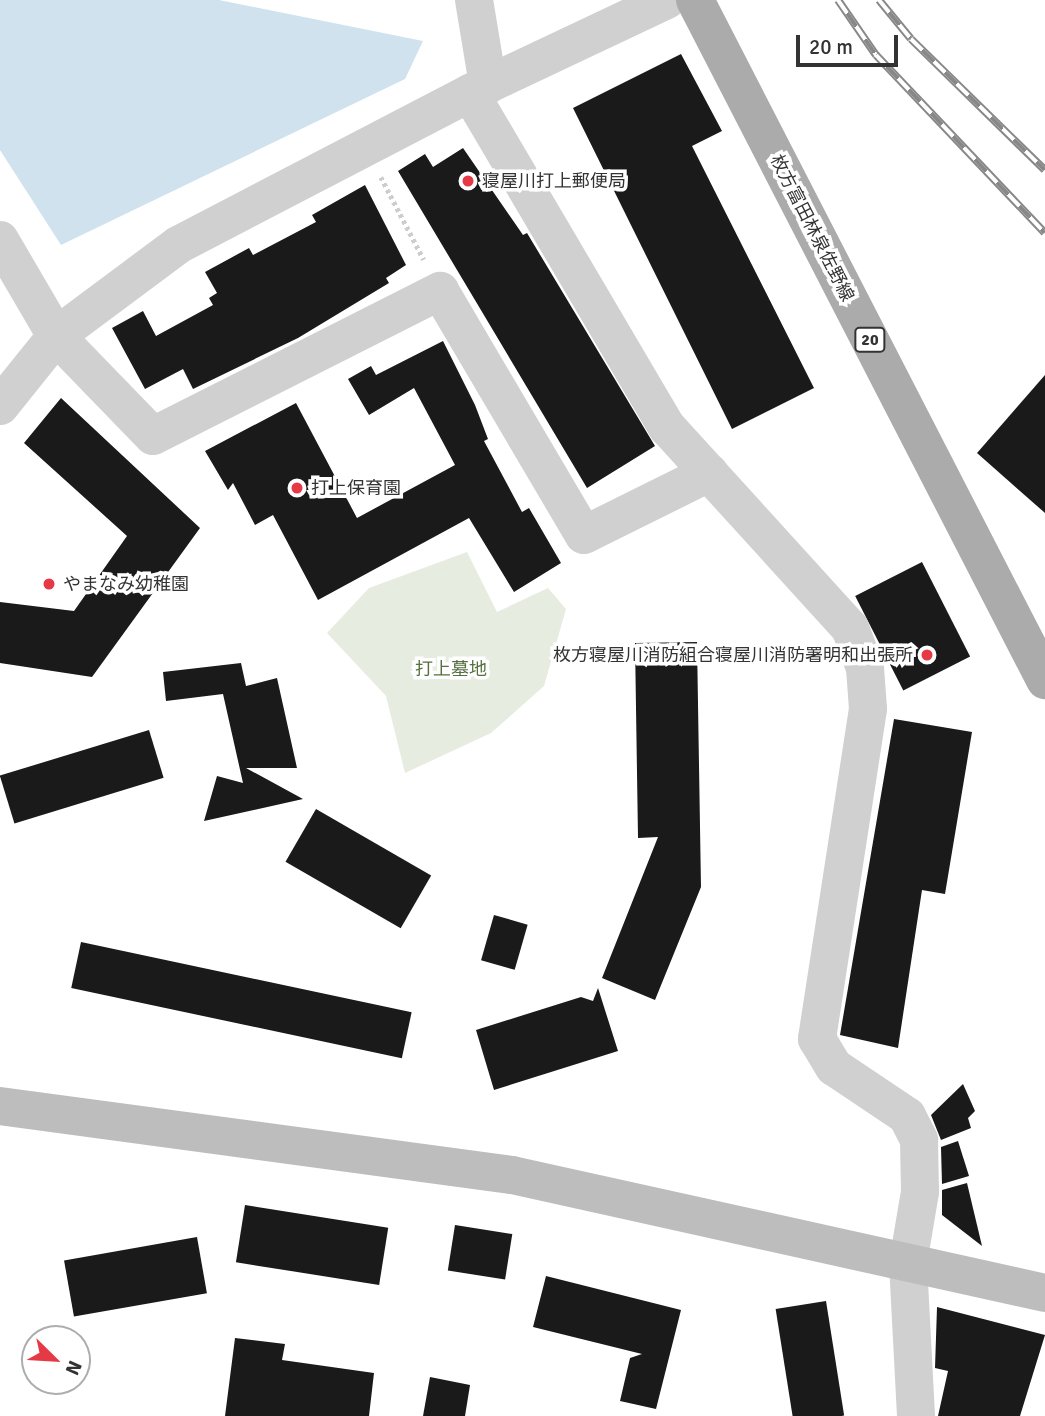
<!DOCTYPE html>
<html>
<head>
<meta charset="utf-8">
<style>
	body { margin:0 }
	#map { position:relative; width:1045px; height:1416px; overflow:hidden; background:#fff; font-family:Signika,"Noto Sans JP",sans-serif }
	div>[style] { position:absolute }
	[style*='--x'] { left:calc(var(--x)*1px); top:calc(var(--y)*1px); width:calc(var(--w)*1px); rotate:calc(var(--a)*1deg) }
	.green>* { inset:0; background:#e6ecdf }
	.water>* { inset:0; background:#cfe2ee }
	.building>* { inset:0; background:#1a1a1a; transform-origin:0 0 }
	.path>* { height:4.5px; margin-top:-2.25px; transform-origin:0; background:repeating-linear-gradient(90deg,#cdcdcd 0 3.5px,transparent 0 7px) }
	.street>* { height:38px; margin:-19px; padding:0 19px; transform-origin:19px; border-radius:19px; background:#d0d0d0 }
	.secondary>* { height:38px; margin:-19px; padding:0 19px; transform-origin:19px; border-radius:19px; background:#bdbdbd }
	.primary>* { height:38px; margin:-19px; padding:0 19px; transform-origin:19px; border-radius:19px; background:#ababab }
	.rail>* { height:8px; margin-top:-4px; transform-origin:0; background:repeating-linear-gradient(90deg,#fff 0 16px,#888 0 32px); box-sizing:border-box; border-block:2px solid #888 }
	.dots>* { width:19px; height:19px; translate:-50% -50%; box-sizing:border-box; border:4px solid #fff; border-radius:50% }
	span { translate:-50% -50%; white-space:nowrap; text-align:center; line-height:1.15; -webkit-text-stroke:7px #fff; paint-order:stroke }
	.shield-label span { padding:2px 5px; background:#fff; border:2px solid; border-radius:5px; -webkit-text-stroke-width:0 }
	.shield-label { font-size:16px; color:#333; font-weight:700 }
	.poi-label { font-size:18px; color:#333 }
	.left { translate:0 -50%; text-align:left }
	.right { translate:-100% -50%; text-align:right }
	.street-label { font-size:18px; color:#333 }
	.park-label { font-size:18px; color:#56703f }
	.north { position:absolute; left:21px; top:1325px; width:70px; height:70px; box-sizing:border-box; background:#fff; border:2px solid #adadad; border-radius:50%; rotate:114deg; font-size:19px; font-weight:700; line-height:28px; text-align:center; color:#333 }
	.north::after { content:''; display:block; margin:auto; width:24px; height:32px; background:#e63946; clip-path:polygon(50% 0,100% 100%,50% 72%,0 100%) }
	.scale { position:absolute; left:796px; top:35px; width:102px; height:32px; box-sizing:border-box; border:4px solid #333; border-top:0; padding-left:9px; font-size:21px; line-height:24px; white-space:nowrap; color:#333; -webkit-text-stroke:5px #fff; paint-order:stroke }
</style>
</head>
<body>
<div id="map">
	<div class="green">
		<div style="clip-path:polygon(467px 552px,497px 612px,548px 588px,566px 609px,544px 686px,491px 733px,405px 773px,386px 696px,327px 633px,369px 588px)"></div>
	</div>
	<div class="water">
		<div style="clip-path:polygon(0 0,219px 0,423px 41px,405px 79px,61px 245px,0 150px)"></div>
	</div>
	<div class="building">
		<div style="clip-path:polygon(681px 54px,722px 131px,692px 146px,814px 388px,732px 429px,573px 108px)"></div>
		<div style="clip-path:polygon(463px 148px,523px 235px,527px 233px,655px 446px,587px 488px,398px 171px,425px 154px,433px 167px)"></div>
		<div style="clip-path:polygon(365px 185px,406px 265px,386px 278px,389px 283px,298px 338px,193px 389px,183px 369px,145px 389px,112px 328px,143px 311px,156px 336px,213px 305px,209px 298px,217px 293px,205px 272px,249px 248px,253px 255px,316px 222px,312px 215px)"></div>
		<div style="clip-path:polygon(443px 341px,475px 405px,488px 439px,484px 441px,522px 512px,529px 508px,561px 563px,514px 592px,469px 518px,318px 600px,273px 515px,255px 525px,233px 483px,228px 490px,205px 451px,296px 403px,357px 518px,455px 465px,414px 388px,369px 415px,348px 379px,371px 366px,376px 375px)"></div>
		<div style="clip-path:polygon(1045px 375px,1045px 513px,977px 453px)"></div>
		<div style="clip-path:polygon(61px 398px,200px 528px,92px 677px,0 663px,0 602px,74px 611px,127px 536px,24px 443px)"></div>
		<div style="left:922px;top:562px;width:106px;height:75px;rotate:63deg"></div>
		<div style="clip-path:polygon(697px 642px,701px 887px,655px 1000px,602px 978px,658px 837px,638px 838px,635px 643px)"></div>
		<div style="clip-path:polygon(241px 663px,246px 686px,277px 678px,297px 768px,246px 768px,303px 799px,204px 821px,217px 776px,243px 783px,223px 694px,166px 701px,163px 672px)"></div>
		<div style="clip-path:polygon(894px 719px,972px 732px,945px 894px,922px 890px,898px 1048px,840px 1035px)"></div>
		<div style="left:149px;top:730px;width:50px;height:156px;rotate:73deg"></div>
		<div style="left:316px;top:809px;width:133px;height:61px;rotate:30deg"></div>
		<div style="left:494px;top:915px;width:35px;height:47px;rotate:16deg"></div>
		<div style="left:81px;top:942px;width:338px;height:47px;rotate:12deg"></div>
		<div style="clip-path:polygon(598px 988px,618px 1051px,494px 1090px,476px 1030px,581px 997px,593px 1001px)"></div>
		<div style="clip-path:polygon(963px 1084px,975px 1111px,968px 1118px,971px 1128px,941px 1140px,931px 1115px)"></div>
		<div style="clip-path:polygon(958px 1141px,969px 1176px,942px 1184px,941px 1147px)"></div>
		<div style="clip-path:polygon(967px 1183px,982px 1246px,942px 1215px,942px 1190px)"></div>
		<div style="left:245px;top:1205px;width:145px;height:58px;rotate:9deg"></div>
		<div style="left:455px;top:1225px;width:58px;height:46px;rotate:9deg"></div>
		<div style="left:197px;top:1237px;width:57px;height:135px;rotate:80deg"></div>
		<div style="clip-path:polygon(546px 1276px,681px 1310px,656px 1409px,620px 1401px,630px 1358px,642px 1354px,533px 1327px)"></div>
		<div style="left:826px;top:1301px;width:116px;height:51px;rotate:81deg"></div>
		<div style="clip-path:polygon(937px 1307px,1045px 1335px,1020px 1416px,938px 1416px,948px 1371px,935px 1368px)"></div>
		<div style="clip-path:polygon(235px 1338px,285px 1344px,282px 1360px,374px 1373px,369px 1416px,225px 1416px)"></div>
		<div style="clip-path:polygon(430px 1377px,470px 1385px,465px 1416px,423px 1416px)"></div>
	</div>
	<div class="path">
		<div style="--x:381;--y:177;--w:93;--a:62.6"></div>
	</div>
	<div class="street">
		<div style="--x:474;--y:0;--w:86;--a:80.6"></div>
		<div style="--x:470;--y:93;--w:388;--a:59.5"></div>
		<div style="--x:667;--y:427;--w:272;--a:47.7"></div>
		<div style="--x:850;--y:628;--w:43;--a:69.4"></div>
		<div style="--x:865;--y:668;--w:41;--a:85.8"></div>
		<div style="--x:868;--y:709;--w:334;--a:98.8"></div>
		<div style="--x:817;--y:1039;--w:33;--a:59"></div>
		<div style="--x:834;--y:1067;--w:88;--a:33.9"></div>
		<div style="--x:907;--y:1116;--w:27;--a:63"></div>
		<div style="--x:919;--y:1140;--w:52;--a:88.9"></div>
		<div style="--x:920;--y:1192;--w:72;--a:99.6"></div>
		<div style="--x:908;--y:1263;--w:153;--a:87"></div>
		<div style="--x:0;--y:240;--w:111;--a:59.7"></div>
		<div style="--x:56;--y:336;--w:139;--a:45.9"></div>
		<div style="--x:153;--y:436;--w:322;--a:-26.8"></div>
		<div style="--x:440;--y:291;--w:283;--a:59.5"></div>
		<div style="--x:584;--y:535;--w:140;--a:-26.4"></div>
		<div style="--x:0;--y:406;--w:90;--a:-51.3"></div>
		<div style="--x:56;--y:336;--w:152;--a:-36.7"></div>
		<div style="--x:178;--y:245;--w:329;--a:-27.5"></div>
		<div style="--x:470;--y:93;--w:218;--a:-25.3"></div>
	</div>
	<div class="secondary">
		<div style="--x:0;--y:1106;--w:517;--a:7.68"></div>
		<div style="--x:512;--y:1175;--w:546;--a:12.48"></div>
	</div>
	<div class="primary">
		<div style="--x:695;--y:0;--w:765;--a:62.76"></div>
	</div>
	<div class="rail">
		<div style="--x:838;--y:0;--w:67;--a:55.4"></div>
		<div style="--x:876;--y:55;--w:245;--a:46.5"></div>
		<div style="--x:879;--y:0;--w:50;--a:50.6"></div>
		<div style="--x:911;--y:39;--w:187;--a:44.4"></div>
	</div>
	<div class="dots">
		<div style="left:468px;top:181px;background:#e63946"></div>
		<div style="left:297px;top:488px;background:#e63946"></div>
		<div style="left:49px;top:584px;background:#e63946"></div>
		<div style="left:927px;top:655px;background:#e63946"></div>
	</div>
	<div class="shield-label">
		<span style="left:870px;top:340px">20</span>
	</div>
	<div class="poi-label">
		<span class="left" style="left:482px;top:181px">寝屋川打上郵便局</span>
		<span class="left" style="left:311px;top:488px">打上保育園</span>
		<span class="left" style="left:63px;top:584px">やまなみ幼稚園</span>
		<span class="right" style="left:913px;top:655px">枚方寝屋川消防組合寝屋川消防署明和出張所</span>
	</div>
	<div class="street-label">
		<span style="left:812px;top:228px;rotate:63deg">枚方富田林泉佐野線</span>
	</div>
	<div class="park-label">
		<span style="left:451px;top:669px">打上墓地</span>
	</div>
	<div class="north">N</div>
	<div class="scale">20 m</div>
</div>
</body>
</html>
